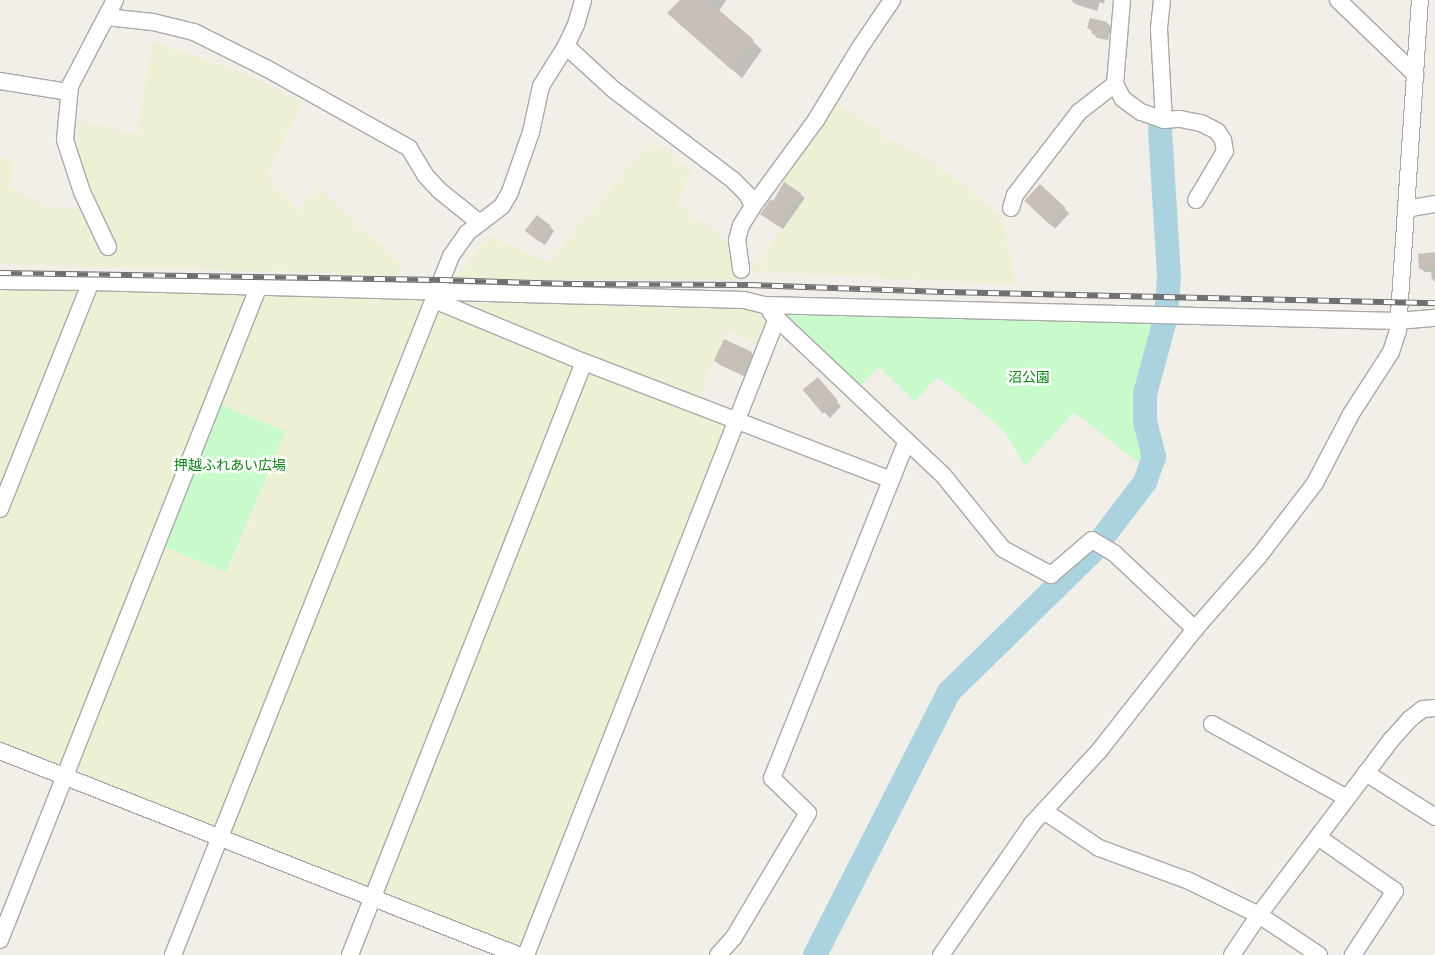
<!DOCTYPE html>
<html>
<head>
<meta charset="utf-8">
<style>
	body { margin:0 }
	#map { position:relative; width:1435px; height:955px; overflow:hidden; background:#f2efe9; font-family:Raleway,"Noto Sans JP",sans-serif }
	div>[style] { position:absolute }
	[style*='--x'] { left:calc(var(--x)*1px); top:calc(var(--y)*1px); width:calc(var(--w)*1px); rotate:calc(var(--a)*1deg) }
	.farmland>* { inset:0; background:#eef0d5 }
	.park>* { inset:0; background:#c8facc; transform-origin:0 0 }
	.shadow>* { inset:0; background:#0003; transform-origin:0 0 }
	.river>* { height:24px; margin:-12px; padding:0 12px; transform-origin:12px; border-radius:12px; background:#aad3df }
	.building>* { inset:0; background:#c7bfb8; transform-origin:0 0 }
	.roads { filter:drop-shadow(1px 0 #a9a9a9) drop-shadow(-1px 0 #a9a9a9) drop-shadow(0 1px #a9a9a9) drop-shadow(0 -1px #a9a9a9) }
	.minor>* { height:16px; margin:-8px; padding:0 8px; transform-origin:8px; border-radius:8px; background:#fff }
	.rail>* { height:5.5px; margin-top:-2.75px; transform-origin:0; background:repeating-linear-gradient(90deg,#fff 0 11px,#707070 0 22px); box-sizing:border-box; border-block:1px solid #707070 }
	span { translate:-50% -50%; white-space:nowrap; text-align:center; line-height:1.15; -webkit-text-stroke:5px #fff; paint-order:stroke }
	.park-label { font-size:14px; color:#0c8416 }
</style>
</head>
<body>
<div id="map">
	<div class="farmland">
		<div style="clip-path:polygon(153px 41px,256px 78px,302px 103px,267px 177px,298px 210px,318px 188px,402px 264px,396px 275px,0 264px,0 156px,14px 163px,10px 186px,44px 207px,79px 208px,78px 120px,136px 134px)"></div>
		<div style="clip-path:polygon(835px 101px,885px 136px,934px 163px,971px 189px,1002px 217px,1017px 285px,751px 271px,808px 196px,779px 179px)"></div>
		<div style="clip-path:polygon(652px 141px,692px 171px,678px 204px,732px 244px,736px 279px,454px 279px,479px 247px,492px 236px,548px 262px)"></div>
		<div style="clip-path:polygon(evenodd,0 281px,744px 300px,777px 318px,766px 348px,727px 331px,695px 405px,737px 421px,526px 955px,0 751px,0 281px,213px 402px,286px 432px,228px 572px,213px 402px)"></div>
	</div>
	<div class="park">
		<div style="clip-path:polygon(785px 315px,1153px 323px,1136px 387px,1137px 424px,1143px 454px,1140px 464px,1074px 412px,1025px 466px,1006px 433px,973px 404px,937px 377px,915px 401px,879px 367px,859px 387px)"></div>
		<div style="left:213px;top:401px;width:79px;height:153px;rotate:23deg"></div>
	</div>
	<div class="shadow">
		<div style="clip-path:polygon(681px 0,726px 0,719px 11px,762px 50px,742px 78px,677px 22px)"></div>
		<div style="clip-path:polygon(1071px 0,1105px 0,1104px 4px,1100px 2px,1097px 11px,1075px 4px)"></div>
		<div style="clip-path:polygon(1107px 23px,1111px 27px,1108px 40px,1097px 38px,1089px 28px)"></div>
		<div style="left:1040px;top:186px;width:40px;height:21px;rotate:43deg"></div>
		<div style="clip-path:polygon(800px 194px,805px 198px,783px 229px,766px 218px)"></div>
		<div style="clip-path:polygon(550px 227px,554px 231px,545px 245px,531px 235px)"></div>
		<div style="clip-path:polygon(1435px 254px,1435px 282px,1432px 279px,1431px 272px,1425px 272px,1420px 268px)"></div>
		<div style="clip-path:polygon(751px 353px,755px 357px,746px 377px,720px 365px,715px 361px)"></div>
		<div style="clip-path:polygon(805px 391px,830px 395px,841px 406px,830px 418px)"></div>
	</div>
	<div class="river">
		<div style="--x:815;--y:955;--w:295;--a:-63"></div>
		<div style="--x:949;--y:692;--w:199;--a:-44.4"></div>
		<div style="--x:1091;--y:553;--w:89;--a:-52.7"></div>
		<div style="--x:1145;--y:482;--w:27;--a:-70"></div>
		<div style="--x:1154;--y:457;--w:36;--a:-104"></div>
		<div style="--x:1145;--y:422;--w:28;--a:-90"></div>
		<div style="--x:1145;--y:394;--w:81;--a:-74.9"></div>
		<div style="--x:1166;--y:316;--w:40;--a:-85.7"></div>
		<div style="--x:1169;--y:276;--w:147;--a:-93.5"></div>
	</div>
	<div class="building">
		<div style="clip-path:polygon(680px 0,707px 0,754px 40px,732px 70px,667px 13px)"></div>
		<div style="clip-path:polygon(1090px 18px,1107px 22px,1104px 37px,1092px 34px,1092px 30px,1087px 28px)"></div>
		<div style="clip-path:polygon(784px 182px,801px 193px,778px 226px,760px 214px,771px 199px,773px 201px)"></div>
		<div style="left:1040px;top:184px;width:35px;height:23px;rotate:43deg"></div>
		<div style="left:537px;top:215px;width:18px;height:20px;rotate:38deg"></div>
		<div style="clip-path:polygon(1435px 252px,1435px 267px,1419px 269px,1418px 254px)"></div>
		<div style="left:724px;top:339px;width:31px;height:24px;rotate:25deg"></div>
		<div style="left:818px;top:377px;width:31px;height:20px;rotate:50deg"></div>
	</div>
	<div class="roads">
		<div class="minor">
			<div style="--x:1162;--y:0;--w:29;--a:96"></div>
			<div style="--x:1159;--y:29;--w:91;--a:86.9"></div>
			<div style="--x:1338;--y:0;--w:107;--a:43.9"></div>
			<div style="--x:106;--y:17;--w:47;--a:6.1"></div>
			<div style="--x:153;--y:22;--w:42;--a:13.7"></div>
			<div style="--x:194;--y:32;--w:80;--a:26.6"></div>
			<div style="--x:266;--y:68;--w:164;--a:29.2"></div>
			<div style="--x:409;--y:148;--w:31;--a:59"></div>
			<div style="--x:425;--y:175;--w:22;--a:47"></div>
			<div style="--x:440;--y:191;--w:51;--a:38.7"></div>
			<div style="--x:566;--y:46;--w:65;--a:42.5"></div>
			<div style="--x:614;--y:90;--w:149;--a:37.1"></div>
			<div style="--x:733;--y:180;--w:20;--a:45"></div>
			<div style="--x:747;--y:194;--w:13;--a:63"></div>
			<div style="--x:753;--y:206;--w:22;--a:122"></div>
			<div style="--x:741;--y:225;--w:16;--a:105"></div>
			<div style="--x:737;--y:240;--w:30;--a:82"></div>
			<div style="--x:0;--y:81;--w:70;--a:9.1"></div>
			<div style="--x:1115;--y:84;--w:17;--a:62"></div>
			<div style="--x:1123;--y:99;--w:22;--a:36"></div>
			<div style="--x:1141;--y:112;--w:24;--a:19"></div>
			<div style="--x:1164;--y:120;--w:16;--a:-4"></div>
			<div style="--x:1180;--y:119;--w:21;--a:11"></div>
			<div style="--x:1201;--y:123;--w:18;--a:27"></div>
			<div style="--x:1217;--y:131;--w:11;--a:56"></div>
			<div style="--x:1223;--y:140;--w:11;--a:80"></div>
			<div style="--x:1225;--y:151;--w:57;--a:120.6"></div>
			<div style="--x:753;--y:206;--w:107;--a:-53.8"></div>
			<div style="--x:816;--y:120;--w:83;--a:-58.8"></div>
			<div style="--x:859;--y:49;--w:59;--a:-56"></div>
			<div style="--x:1011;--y:208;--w:14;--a:-73"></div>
			<div style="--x:1015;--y:195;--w:105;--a:-52.4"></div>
			<div style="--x:1079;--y:112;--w:46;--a:-37.9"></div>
			<div style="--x:1115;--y:84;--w:84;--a:-85.2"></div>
			<div style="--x:1406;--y:209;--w:29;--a:-10"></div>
			<div style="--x:108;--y:247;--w:61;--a:-115.3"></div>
			<div style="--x:82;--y:192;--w:55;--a:-108.1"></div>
			<div style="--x:65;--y:140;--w:54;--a:-84.7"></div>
			<div style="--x:70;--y:86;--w:97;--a:-62.4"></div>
			<div style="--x:0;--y:281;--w:91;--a:0.6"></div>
			<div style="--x:434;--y:300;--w:162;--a:22.5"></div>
			<div style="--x:584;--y:362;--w:329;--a:21"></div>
			<div style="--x:771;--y:313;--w:236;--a:43.3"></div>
			<div style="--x:943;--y:475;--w:95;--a:51"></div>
			<div style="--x:1003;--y:549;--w:55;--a:28.4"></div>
			<div style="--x:1051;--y:575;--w:54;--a:-40.5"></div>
			<div style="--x:1092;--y:540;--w:27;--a:31"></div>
			<div style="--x:1115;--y:554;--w:110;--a:43.2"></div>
			<div style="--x:0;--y:509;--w:245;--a:-68.2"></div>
			<div style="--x:91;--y:282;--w:653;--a:1.58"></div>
			<div style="--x:744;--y:300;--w:21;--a:14"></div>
			<div style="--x:764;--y:305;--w:634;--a:1.45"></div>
			<div style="--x:1398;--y:321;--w:37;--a:-5"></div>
			<div style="--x:1212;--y:724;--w:154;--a:28.7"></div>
			<div style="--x:0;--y:751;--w:557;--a:21.5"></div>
			<div style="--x:1366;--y:773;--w:82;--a:32.5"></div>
			<div style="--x:1044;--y:811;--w:66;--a:33.9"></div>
			<div style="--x:1099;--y:848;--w:94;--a:20"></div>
			<div style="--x:1187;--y:880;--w:80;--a:25.9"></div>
			<div style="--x:1259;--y:915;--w:72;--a:33.7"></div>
			<div style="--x:1318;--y:837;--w:94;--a:35"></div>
			<div style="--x:1395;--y:891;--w:77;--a:123.3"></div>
			<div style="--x:0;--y:940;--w:701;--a:-68.41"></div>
			<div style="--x:173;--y:955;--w:752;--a:-68.31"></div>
			<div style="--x:451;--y:256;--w:28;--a:-55"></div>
			<div style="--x:467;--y:233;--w:44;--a:-37.6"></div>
			<div style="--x:502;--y:206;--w:16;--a:-60"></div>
			<div style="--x:510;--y:192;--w:64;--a:-70.7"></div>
			<div style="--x:531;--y:132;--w:47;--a:-77.7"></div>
			<div style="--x:541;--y:86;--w:47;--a:-58"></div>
			<div style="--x:566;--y:46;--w:23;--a:-65"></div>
			<div style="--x:576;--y:25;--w:26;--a:-74"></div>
			<div style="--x:350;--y:955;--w:637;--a:-68.47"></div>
			<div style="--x:526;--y:955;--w:685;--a:-68.49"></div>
			<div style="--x:718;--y:955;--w:24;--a:-48"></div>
			<div style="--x:734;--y:937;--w:144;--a:-59.2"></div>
			<div style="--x:808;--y:813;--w:50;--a:-135.8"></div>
			<div style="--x:772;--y:778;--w:363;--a:-68.2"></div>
			<div style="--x:941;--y:955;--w:160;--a:-55.2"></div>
			<div style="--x:1032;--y:824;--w:99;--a:-47.5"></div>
			<div style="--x:1099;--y:751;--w:155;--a:-51.8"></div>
			<div style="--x:1195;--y:629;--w:97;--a:-48.8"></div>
			<div style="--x:1259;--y:556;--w:92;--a:-52.5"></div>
			<div style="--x:1315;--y:483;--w:78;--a:-62.4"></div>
			<div style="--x:1351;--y:414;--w:74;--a:-57.2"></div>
			<div style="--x:1391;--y:352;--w:23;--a:-72"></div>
			<div style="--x:1398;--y:330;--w:331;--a:-86.2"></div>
			<div style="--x:1232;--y:955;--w:52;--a:-56"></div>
			<div style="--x:1261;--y:912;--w:217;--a:-52.9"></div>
			<div style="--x:1392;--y:739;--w:27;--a:-48"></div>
			<div style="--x:1410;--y:719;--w:16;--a:-38"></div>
			<div style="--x:1423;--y:709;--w:12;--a:-5"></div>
		</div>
	</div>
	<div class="rail">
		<div style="--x:0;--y:273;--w:442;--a:0.9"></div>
		<div style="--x:442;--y:280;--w:130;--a:1.8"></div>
		<div style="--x:572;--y:284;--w:178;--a:0.3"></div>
		<div style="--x:750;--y:285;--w:194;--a:2.1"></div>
		<div style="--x:944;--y:292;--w:491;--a:1.3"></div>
	</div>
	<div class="park-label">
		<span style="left:1029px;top:377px">沼公園</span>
		<span style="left:230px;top:465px">押越ふれあい広場</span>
	</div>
</div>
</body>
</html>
